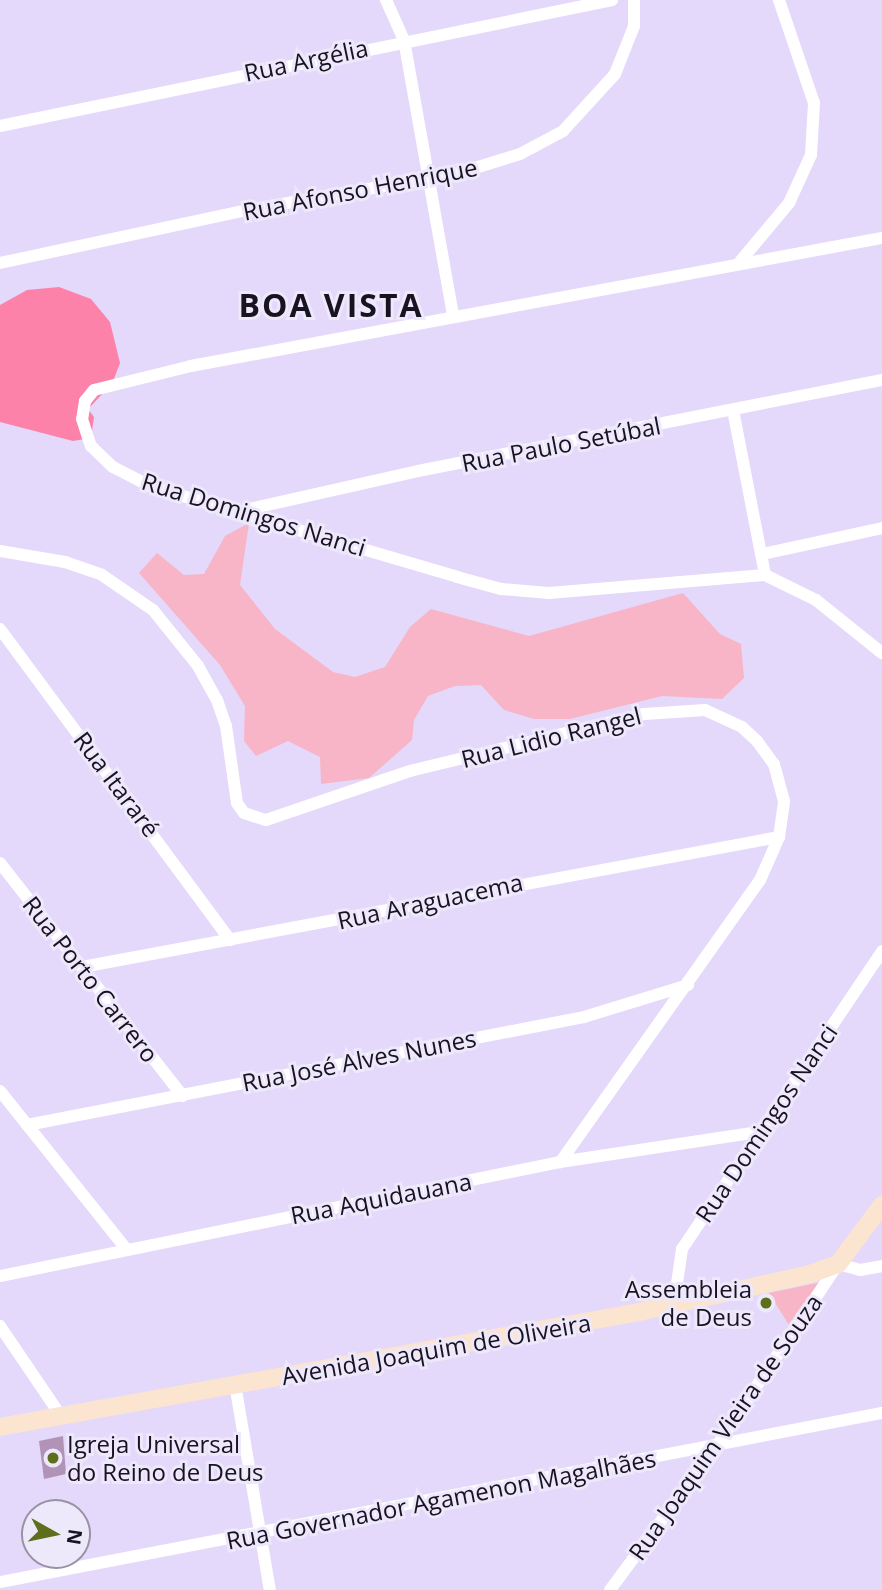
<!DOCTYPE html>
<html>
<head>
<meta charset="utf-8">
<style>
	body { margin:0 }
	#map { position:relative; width:882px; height:1590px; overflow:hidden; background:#e4d8fb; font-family:"Open Sans",sans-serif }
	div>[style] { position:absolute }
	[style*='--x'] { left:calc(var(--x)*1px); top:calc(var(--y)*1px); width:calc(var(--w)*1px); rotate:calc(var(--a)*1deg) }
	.green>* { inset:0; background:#f7b5c7 }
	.forest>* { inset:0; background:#fd82aa }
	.building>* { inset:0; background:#b193b7 }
	.street>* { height:12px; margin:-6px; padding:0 6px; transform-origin:6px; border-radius:6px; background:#fff }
	.secondary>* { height:18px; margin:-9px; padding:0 9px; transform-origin:9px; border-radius:9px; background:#fbe4d0 }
	.dots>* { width:19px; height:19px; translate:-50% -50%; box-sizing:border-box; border:4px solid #eee8fb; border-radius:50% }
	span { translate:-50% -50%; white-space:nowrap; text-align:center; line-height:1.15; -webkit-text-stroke:6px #eee8fb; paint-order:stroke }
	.street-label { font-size:24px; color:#181222 }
	.poi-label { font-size:24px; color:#181222 }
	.right { translate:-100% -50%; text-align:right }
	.left { translate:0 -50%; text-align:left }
	.district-label { font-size:32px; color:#181222; font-weight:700; letter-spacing:2px }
	.north { position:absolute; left:21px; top:1499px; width:70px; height:70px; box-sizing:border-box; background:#eee8fb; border:2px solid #9892a4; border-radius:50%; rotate:99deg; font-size:19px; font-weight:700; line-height:28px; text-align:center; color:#181222 }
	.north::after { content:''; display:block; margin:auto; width:24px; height:32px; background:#5d6f1c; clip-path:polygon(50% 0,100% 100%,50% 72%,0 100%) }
</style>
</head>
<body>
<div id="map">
	<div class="green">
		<div style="clip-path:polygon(249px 523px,240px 585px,275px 629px,333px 672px,355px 677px,385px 667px,410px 627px,431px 609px,529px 636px,683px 593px,720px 634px,741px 644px,744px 678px,722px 699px,662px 696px,570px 719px,534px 719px,504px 710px,481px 685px,455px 686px,428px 696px,414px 720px,412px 740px,369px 778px,321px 784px,320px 757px,288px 741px,256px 756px,244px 741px,245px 706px,220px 665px,139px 573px,157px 553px,184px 575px,204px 574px,225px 536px)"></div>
		<div style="clip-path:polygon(822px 1282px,792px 1330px,769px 1293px)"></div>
	</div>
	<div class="forest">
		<div style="clip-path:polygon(59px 287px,91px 299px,110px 322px,120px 363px,112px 384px,88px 409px,94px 417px,91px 438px,73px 441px,0 422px,0 305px,27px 290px)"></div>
	</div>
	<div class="building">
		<div style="clip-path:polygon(63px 1436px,66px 1474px,44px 1479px,39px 1441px)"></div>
	</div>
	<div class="street">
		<div style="--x:386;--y:0;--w:44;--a:65.8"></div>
		<div style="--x:404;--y:40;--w:279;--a:79.9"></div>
		<div style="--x:0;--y:126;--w:625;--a:-11.63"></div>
		<div style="--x:882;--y:238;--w:703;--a:169.51"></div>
		<div style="--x:191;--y:366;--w:100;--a:166.1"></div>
		<div style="--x:94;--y:390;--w:14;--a:129"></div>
		<div style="--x:85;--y:401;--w:18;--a:99"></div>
		<div style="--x:82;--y:419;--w:28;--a:72"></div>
		<div style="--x:91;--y:446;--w:30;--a:44"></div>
		<div style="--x:113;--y:467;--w:44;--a:27.1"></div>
		<div style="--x:152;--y:487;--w:318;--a:16.4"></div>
		<div style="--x:457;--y:577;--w:46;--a:15.3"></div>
		<div style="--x:501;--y:589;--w:48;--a:4.8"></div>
		<div style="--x:549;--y:593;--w:217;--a:-4.8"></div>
		<div style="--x:765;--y:575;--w:57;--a:26.1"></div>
		<div style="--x:816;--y:600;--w:85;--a:38.8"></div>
		<div style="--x:0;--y:263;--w:254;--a:-12.1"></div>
		<div style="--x:248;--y:210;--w:214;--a:-9.9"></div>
		<div style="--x:459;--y:173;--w:64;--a:-17.3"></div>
		<div style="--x:520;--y:154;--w:49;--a:-28.1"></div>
		<div style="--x:563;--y:131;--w:77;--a:-47.6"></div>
		<div style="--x:615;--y:74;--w:52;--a:-68.4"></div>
		<div style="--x:634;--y:26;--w:26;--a:-90"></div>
		<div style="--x:738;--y:264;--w:80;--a:-50.1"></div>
		<div style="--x:789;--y:203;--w:53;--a:-65.4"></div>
		<div style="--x:811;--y:155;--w:52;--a:-86.7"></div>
		<div style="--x:814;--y:103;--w:109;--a:-108.8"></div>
		<div style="--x:733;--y:410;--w:168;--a:79"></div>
		<div style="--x:245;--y:510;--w:177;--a:-12.7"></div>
		<div style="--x:418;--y:471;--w:473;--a:-11.1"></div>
		<div style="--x:0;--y:551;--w:66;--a:9.6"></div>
		<div style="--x:65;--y:562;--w:39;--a:19"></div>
		<div style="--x:102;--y:575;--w:62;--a:34.5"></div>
		<div style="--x:153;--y:610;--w:72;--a:51.2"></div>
		<div style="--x:198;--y:666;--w:39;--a:61"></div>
		<div style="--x:217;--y:700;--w:28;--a:71"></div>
		<div style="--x:226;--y:726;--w:78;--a:81.9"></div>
		<div style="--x:237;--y:803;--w:12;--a:55"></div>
		<div style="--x:244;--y:813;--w:23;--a:18"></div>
		<div style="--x:266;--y:820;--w:152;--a:-18.8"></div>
		<div style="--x:410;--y:771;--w:241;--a:-13.7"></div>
		<div style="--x:644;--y:714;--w:61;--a:-3.8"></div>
		<div style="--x:705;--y:710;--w:41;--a:24.7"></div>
		<div style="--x:742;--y:727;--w:21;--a:43"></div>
		<div style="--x:757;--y:741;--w:29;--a:54"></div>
		<div style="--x:774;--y:764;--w:39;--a:75"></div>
		<div style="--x:784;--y:802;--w:35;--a:98"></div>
		<div style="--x:779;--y:837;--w:47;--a:113.8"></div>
		<div style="--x:760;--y:880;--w:346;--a:125.3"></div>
		<div style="--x:763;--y:554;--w:122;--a:-12.3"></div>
		<div style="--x:0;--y:629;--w:387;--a:53.5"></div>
		<div style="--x:0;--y:863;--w:296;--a:51.9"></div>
		<div style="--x:82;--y:967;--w:709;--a:-10.57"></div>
		<div style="--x:0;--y:1091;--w:202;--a:51.4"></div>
		<div style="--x:27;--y:1125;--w:567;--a:-10.97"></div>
		<div style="--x:584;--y:1017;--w:109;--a:-17.1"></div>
		<div style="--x:0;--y:1276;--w:571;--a:-11.51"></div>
		<div style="--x:560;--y:1162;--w:206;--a:-8.6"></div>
		<div style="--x:674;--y:1304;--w:56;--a:-81.7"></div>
		<div style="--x:682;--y:1249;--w:359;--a:-56.1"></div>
		<div style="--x:0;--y:1326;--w:109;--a:55.9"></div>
		<div style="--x:235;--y:1384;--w:209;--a:80.4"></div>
		<div style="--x:0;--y:1582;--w:898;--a:-10.85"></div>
		<div style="--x:610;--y:1590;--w:178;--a:-53.5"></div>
		<div style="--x:716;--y:1447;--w:220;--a:-56.3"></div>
		<div style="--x:838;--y:1264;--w:23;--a:15"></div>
		<div style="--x:860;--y:1270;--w:22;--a:-10"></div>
	</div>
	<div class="secondary">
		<div style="--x:0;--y:1427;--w:649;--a:-10.2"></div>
		<div style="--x:639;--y:1312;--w:175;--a:-12.5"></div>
		<div style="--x:810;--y:1274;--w:30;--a:-20"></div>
		<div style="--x:838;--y:1264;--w:74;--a:-53.3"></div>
	</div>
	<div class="dots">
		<div style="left:766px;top:1303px;background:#5d6f1c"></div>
		<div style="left:53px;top:1458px;background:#5d6f1c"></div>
	</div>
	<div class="street-label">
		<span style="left:306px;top:60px;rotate:-12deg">Rua Argélia</span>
		<span style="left:360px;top:189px;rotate:-11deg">Rua Afonso Henrique</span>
		<span style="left:561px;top:444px;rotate:-11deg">Rua Paulo Setúbal</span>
		<span style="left:254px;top:514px;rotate:17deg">Rua Domingos Nanci</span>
		<span style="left:551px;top:737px;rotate:-14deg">Rua Lidio Rangel</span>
		<span style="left:117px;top:784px;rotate:53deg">Rua Itararé</span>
		<span style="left:430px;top:901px;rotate:-12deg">Rua Araguacema</span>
		<span style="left:91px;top:979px;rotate:52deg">Rua Porto Carrero</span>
		<span style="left:359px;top:1060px;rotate:-11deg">Rua José Alves Nunes</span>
		<span style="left:766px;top:1123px;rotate:-56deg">Rua Domingos Nanci</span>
		<span style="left:381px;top:1198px;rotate:-11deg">Rua Aquidauana</span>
		<span style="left:436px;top:1349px;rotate:-10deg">Avenida Joaquim de Oliveira</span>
		<span style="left:725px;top:1427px;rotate:-55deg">Rua Joaquim Vieira de Souza</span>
		<span style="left:441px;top:1499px;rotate:-11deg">Rua Governador Agamenon Magalhães</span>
	</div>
	<div class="poi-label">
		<span class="right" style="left:752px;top:1303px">Assembleia<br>de Deus</span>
		<span class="left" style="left:67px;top:1458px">Igreja Universal<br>do Reino de Deus</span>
	</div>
	<div class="district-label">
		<span style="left:331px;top:305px">BOA VISTA</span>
	</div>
	<div class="north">N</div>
</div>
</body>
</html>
